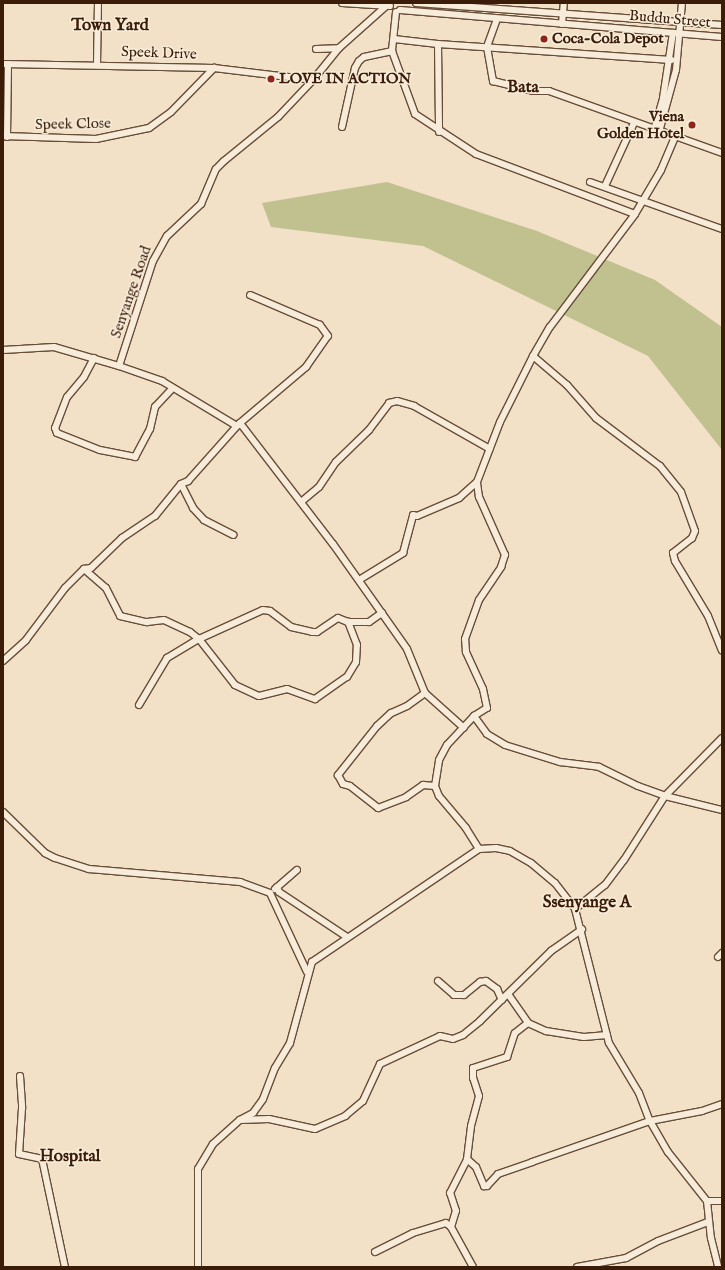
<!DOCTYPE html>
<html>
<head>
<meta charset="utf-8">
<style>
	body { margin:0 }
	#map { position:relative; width:725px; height:1270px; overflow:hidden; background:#f2e1c6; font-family:"IM FELL English",serif }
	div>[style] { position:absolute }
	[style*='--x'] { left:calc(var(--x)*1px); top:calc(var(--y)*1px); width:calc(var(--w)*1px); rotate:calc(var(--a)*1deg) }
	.green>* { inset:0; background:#c1c190 }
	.roads { filter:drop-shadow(1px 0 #684d38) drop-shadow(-1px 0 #684d38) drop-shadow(0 1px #684d38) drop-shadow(0 -1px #684d38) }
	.minor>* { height:6px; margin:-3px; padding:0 3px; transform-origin:3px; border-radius:3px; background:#f7ecda }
	.dots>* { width:11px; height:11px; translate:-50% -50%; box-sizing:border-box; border:2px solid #f7ecda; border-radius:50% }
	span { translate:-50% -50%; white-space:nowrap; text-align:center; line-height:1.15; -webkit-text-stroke:3px #f7ecda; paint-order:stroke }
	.street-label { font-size:15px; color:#3a1c08 }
	.poi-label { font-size:15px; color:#3a1c08; font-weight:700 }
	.left { translate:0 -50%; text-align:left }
	.right { translate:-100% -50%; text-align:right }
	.quarter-label { font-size:17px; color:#3a1c08; font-weight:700 }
	.frame { position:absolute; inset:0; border:4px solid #3a1c08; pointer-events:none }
</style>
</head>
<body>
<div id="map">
	<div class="green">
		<div style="clip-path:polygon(387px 182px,537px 231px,655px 280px,722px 327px,722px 450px,648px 356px,423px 246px,271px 227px,262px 203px)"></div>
	</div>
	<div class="roads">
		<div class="minor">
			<div style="--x:342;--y:3;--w:48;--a:3.6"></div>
			<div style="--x:416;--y:3;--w:307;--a:4.1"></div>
			<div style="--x:400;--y:10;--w:323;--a:4.8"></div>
			<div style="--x:396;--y:12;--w:39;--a:96"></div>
			<div style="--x:392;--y:51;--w:67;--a:69.9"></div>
			<div style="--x:415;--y:114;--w:73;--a:33.3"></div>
			<div style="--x:476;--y:154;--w:170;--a:20.7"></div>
			<div style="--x:497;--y:19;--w:30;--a:110"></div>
			<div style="--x:487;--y:47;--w:35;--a:80"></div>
			<div style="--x:493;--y:81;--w:41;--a:14"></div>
			<div style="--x:533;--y:91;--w:16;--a:0"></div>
			<div style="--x:549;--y:91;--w:184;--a:19.7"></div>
			<div style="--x:562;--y:24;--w:21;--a:-85"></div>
			<div style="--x:394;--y:39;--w:44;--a:6.5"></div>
			<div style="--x:438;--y:44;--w:234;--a:3.9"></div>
			<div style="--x:438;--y:44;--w:88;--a:89.3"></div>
			<div style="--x:316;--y:49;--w:23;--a:-2"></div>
			<div style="--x:3;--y:64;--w:211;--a:1.1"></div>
			<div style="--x:214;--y:68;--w:100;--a:6.9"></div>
			<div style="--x:97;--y:65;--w:62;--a:-89.1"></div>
			<div style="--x:342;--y:127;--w:60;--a:-77.6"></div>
			<div style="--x:355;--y:68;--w:8;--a:-60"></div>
			<div style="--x:359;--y:61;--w:6;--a:-39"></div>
			<div style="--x:364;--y:57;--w:29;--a:-12"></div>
			<div style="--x:654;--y:130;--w:33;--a:-74"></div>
			<div style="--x:663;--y:98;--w:66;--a:-81.3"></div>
			<div style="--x:659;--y:132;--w:64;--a:-74.7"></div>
			<div style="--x:676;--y:70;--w:67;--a:-84.9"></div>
			<div style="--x:3;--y:136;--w:93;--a:1.8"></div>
			<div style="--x:96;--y:139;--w:54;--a:-11.7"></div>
			<div style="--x:149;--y:128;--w:27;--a:-36"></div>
			<div style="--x:171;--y:112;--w:62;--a:-45.7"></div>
			<div style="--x:7;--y:137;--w:73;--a:-89.2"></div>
			<div style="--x:590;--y:182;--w:140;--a:19.6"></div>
			<div style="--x:605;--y:186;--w:69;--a:-65.3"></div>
			<div style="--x:3;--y:350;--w:51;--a:-3.4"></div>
			<div style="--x:54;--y:347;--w:68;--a:16.3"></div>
			<div style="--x:119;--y:366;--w:46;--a:19.2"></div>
			<div style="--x:162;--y:381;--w:87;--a:31"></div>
			<div style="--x:237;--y:426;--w:4;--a:-45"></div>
			<div style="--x:240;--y:423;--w:153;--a:52.5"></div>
			<div style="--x:333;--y:544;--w:128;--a:54.8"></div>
			<div style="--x:407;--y:649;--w:48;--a:67.8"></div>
			<div style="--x:425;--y:693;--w:52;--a:41.9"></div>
			<div style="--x:533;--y:356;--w:45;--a:40.5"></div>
			<div style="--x:567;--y:385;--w:44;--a:48.7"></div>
			<div style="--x:596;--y:418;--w:80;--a:36.9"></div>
			<div style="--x:660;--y:466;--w:33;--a:51"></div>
			<div style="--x:681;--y:492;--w:41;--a:70.3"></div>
			<div style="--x:695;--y:531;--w:8;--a:113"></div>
			<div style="--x:692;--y:538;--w:24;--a:142"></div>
			<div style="--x:673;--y:553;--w:8;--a:76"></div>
			<div style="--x:675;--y:561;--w:64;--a:59"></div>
			<div style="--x:708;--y:616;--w:37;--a:68"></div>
			<div style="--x:94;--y:358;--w:21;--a:118"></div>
			<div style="--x:84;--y:377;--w:26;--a:130"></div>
			<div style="--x:67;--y:397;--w:33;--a:111"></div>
			<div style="--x:55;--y:428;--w:5;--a:68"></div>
			<div style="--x:57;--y:433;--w:46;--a:21.6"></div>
			<div style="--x:100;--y:450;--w:36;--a:11"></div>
			<div style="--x:135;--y:457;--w:32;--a:-62"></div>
			<div style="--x:150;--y:429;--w:23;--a:-77"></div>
			<div style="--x:155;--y:407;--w:26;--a:-47"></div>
			<div style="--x:119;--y:366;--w:110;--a:-72.1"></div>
			<div style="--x:153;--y:261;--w:29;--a:-61"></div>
			<div style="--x:167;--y:236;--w:47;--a:-43.3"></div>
			<div style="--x:201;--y:204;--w:38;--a:-67"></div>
			<div style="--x:216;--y:169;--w:11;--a:-45"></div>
			<div style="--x:224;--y:161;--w:70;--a:-39.2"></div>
			<div style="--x:278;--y:117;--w:51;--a:-46.6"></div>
			<div style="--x:313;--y:80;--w:41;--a:-50.9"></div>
			<div style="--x:339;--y:48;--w:62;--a:-41.7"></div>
			<div style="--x:240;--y:423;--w:87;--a:-40.3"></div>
			<div style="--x:306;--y:367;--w:38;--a:-55"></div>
			<div style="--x:328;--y:336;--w:14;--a:-126"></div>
			<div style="--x:320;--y:325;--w:76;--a:-156.8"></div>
			<div style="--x:181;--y:484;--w:27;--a:63"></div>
			<div style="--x:193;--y:508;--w:16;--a:47"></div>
			<div style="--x:204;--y:520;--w:33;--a:27"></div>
			<div style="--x:301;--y:502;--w:23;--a:-40"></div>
			<div style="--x:319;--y:487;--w:30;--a:-56"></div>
			<div style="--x:336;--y:462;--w:46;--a:-44.1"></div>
			<div style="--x:369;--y:430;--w:34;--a:-53"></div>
			<div style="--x:389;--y:403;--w:8;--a:-14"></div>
			<div style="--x:397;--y:401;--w:18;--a:16"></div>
			<div style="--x:414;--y:406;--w:87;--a:29.5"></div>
			<div style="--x:84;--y:569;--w:29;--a:41"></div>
			<div style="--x:106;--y:588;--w:31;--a:63"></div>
			<div style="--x:120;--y:616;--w:28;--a:13"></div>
			<div style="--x:147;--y:622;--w:17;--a:-7"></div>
			<div style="--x:164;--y:620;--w:29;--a:25"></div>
			<div style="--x:190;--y:632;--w:11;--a:38"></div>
			<div style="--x:199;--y:639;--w:58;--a:52"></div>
			<div style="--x:235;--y:685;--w:26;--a:25"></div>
			<div style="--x:259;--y:696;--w:29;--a:-14"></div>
			<div style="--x:287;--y:689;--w:30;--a:20"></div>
			<div style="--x:315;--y:699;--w:39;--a:-35"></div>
			<div style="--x:347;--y:677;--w:17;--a:-59"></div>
			<div style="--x:356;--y:662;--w:17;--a:-87"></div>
			<div style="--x:357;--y:645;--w:25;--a:-111"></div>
			<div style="--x:359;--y:580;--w:52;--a:-31.5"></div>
			<div style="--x:403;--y:553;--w:39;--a:-75"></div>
			<div style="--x:413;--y:515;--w:4;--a:14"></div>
			<div style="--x:417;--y:516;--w:46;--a:-23.2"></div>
			<div style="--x:459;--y:498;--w:24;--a:-42"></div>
			<div style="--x:3;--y:661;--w:31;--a:-42"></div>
			<div style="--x:26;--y:640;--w:65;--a:-53.1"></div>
			<div style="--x:65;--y:588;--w:27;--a:-45"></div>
			<div style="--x:84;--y:569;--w:7;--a:-8"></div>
			<div style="--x:91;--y:568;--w:43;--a:-44.1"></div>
			<div style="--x:122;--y:538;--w:40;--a:-34"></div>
			<div style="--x:155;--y:516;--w:41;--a:-50.9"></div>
			<div style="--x:181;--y:484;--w:8;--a:-23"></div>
			<div style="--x:188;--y:481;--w:74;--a:-48.3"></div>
			<div style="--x:425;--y:693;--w:22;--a:144"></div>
			<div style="--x:407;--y:706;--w:17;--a:156"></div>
			<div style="--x:391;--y:713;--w:19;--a:137"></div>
			<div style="--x:377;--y:726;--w:63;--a:128.5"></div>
			<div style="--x:338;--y:775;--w:10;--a:61"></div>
			<div style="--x:343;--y:784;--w:7;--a:16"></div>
			<div style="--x:350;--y:786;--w:36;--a:38"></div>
			<div style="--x:378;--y:808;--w:30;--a:-21"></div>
			<div style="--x:406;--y:797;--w:21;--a:-35"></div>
			<div style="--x:423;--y:785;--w:12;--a:5"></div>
			<div style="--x:139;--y:705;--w:55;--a:-59.2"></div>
			<div style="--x:167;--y:658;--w:37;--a:-31"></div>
			<div style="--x:199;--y:639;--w:70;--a:-24.4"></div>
			<div style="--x:263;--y:610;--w:7;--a:8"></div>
			<div style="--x:270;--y:611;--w:26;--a:37"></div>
			<div style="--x:291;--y:627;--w:22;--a:13"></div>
			<div style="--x:312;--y:632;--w:5;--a:0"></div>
			<div style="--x:317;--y:632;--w:25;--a:-34"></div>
			<div style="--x:338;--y:618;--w:11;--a:22"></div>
			<div style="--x:348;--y:622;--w:21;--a:0"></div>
			<div style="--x:369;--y:622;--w:16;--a:-35"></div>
			<div style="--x:474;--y:716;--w:15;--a:-32"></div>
			<div style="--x:487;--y:708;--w:19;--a:-102"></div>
			<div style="--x:483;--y:689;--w:41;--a:-114.7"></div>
			<div style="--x:466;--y:652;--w:13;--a:-94"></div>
			<div style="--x:465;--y:639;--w:41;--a:-70.3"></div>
			<div style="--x:479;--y:600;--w:40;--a:-56"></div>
			<div style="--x:501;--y:567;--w:13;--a:-72"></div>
			<div style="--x:505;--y:555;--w:64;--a:-114.1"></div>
			<div style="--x:479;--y:497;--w:15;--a:-98"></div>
			<div style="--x:477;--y:482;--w:64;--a:-69"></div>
			<div style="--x:500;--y:422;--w:74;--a:-63.4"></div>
			<div style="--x:533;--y:356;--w:34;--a:-60"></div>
			<div style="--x:550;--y:327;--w:141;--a:-53"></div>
			<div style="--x:635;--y:214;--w:51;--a:-59.4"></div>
			<div style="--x:661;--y:170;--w:38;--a:-67"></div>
			<div style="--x:3;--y:812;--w:59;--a:44.3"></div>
			<div style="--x:45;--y:853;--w:11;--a:27"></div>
			<div style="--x:55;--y:858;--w:36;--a:18"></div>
			<div style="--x:89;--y:869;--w:152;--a:4.9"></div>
			<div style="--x:240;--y:882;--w:32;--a:20"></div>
			<div style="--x:270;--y:893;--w:87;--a:64.9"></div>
			<div style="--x:479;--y:849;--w:25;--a:-122"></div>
			<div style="--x:466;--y:828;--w:42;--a:-130.2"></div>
			<div style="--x:439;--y:796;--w:11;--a:-112"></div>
			<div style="--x:435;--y:786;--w:26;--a:-81"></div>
			<div style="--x:439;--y:760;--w:17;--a:-62"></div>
			<div style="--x:447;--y:745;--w:40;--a:-47"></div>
			<div style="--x:474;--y:716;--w:22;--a:54"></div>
			<div style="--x:487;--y:734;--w:21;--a:31"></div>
			<div style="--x:505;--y:745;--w:58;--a:17.2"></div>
			<div style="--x:560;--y:762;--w:39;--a:7"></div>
			<div style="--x:599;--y:767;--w:43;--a:26"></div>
			<div style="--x:638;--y:786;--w:29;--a:20"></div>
			<div style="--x:665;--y:796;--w:59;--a:13.8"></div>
			<div style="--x:277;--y:887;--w:5;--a:68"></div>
			<div style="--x:279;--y:892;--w:82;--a:33.5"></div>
			<div style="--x:275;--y:889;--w:29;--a:-41"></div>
			<div style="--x:575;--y:909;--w:38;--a:-39"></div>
			<div style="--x:605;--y:885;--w:31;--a:-53"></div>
			<div style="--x:624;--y:860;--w:76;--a:-57.4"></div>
			<div style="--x:665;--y:796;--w:81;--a:-45.5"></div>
			<div style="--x:718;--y:957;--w:6;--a:-45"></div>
			<div style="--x:438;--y:981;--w:21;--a:41"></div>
			<div style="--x:454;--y:995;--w:10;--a:0"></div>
			<div style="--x:464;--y:995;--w:21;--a:-39"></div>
			<div style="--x:480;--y:982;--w:6;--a:-9"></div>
			<div style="--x:486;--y:981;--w:14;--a:36"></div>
			<div style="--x:497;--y:989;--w:12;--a:66"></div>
			<div style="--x:508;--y:994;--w:35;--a:55"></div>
			<div style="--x:20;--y:1076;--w:32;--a:86"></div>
			<div style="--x:22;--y:1108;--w:46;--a:93.7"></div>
			<div style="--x:19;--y:1154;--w:24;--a:12"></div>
			<div style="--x:42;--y:1159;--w:110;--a:78"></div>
			<div style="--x:240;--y:1120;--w:29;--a:-2"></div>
			<div style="--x:269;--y:1119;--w:47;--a:12.3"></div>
			<div style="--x:315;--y:1129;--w:33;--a:-23"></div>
			<div style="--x:345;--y:1116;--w:23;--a:-40"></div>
			<div style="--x:363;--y:1101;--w:41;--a:-65.3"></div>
			<div style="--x:380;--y:1064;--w:66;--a:-25"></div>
			<div style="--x:440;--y:1036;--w:13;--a:13"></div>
			<div style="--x:453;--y:1039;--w:11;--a:-22"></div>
			<div style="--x:463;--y:1035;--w:22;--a:-39"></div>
			<div style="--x:480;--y:1021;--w:100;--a:-44.6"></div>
			<div style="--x:551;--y:951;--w:38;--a:-35"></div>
			<div style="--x:467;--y:1159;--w:12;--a:42"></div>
			<div style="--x:476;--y:1167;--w:21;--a:67"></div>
			<div style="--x:484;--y:1186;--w:3;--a:0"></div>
			<div style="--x:487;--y:1186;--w:16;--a:-47"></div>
			<div style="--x:498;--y:1174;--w:36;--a:-19"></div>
			<div style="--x:532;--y:1162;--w:125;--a:-19.2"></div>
			<div style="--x:650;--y:1121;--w:53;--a:-10.9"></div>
			<div style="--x:702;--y:1111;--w:21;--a:-19"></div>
			<div style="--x:707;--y:1201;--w:37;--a:84"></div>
			<div style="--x:711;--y:1238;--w:30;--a:76"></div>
			<div style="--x:451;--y:1227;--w:17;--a:-73"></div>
			<div style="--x:456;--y:1211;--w:19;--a:-108"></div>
			<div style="--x:450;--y:1193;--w:38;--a:-63"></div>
			<div style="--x:467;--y:1159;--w:33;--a:-83"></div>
			<div style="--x:471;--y:1126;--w:31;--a:-75"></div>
			<div style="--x:479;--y:1096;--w:19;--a:-108"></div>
			<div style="--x:473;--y:1078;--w:10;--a:-90"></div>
			<div style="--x:473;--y:1068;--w:36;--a:-18"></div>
			<div style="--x:507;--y:1057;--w:25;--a:-72"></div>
			<div style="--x:515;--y:1033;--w:16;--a:-38"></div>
			<div style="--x:528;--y:1023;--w:20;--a:24"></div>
			<div style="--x:546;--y:1031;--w:38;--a:9"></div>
			<div style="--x:584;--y:1037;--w:23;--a:-5"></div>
			<div style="--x:375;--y:1252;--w:42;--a:-26.6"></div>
			<div style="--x:413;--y:1233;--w:34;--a:-17"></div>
			<div style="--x:446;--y:1223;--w:6;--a:39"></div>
			<div style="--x:451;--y:1227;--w:46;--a:61.2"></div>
			<div style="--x:198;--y:1267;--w:98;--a:-90"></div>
			<div style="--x:198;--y:1169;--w:29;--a:-59"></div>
			<div style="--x:213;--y:1144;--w:36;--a:-42"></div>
			<div style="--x:240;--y:1120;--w:15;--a:-28"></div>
			<div style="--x:253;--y:1113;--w:17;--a:-54"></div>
			<div style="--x:263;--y:1099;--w:33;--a:-69"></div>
			<div style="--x:275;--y:1068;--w:29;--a:-59"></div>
			<div style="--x:290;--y:1043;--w:84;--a:-74.8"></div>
			<div style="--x:312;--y:962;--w:202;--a:-34.1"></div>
			<div style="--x:479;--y:849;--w:17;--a:-3"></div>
			<div style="--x:496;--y:848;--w:14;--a:12"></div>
			<div style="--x:510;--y:851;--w:24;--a:30"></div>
			<div style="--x:531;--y:863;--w:31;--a:40"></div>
			<div style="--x:555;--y:883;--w:33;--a:52"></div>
			<div style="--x:575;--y:909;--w:138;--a:75.8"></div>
			<div style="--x:609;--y:1043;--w:58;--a:59"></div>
			<div style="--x:639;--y:1093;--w:30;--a:69"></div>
			<div style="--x:650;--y:1121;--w:36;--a:60"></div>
			<div style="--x:668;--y:1152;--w:63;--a:51.5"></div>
			<div style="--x:707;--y:1201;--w:15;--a:0"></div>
			<div style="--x:577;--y:1267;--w:50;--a:-10.4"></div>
			<div style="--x:626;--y:1258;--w:36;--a:-28"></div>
			<div style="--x:658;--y:1241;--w:53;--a:-20.8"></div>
		</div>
	</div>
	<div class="dots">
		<div style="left:544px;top:39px;background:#8f2418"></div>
		<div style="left:271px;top:79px;background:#8f2418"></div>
		<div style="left:692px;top:125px;background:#8f2418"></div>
	</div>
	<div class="street-label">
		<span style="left:670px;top:19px;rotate:5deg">Buddu Street</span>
		<span style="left:159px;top:53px;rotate:2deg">Speek Drive</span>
		<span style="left:73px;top:124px;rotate:-1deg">Speek Close</span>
		<span style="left:131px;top:292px;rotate:-71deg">Senyange Road</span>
	</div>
	<div class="poi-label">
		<span class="left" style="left:552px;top:39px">Coca-Cola Depot</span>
		<span class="left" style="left:279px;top:79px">LOVE IN ACTION</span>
		<span class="right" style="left:684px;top:125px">Viena<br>Golden Hotel</span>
	</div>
	<div class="quarter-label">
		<span style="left:110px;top:26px">Town Yard</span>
		<span style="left:523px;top:88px">Bata</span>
		<span style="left:587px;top:903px">Ssenyange A</span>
		<span style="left:70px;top:1157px">Hospital</span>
	</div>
	<div class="frame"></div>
</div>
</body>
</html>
